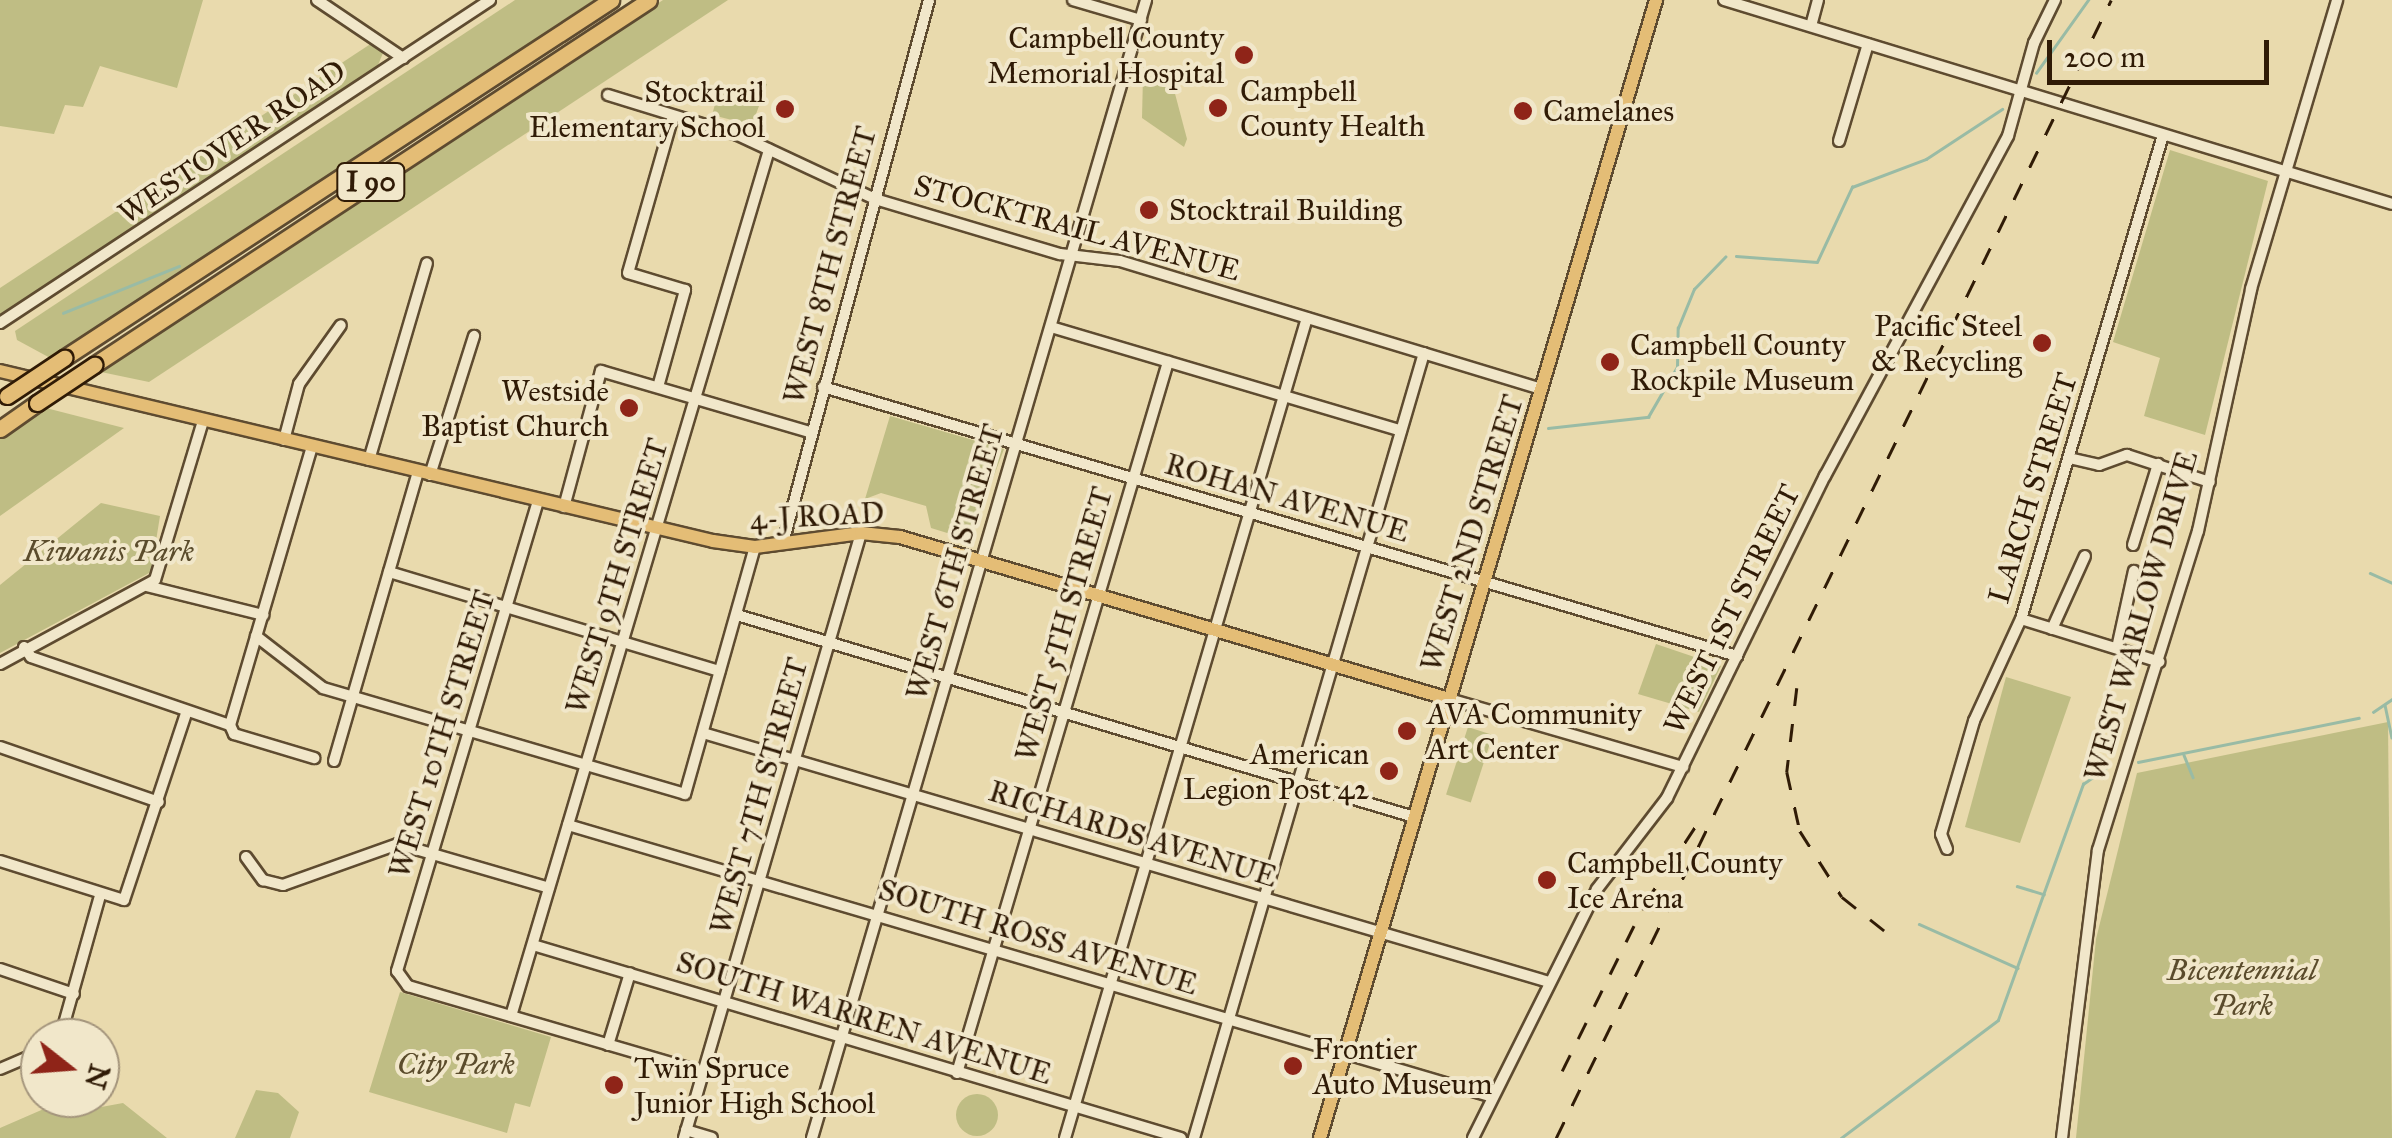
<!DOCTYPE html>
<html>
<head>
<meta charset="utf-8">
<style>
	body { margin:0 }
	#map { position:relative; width:2392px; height:1138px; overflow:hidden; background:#e9daad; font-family:"IM FELL Great Primer",serif }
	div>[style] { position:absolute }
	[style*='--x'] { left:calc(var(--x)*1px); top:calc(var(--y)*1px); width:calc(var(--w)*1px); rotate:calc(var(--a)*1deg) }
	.green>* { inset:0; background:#bfbd84; transform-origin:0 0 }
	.round { border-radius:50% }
	.stream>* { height:2.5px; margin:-1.25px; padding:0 1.25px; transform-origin:1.25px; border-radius:1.25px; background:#99bba5 }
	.roads { filter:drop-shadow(2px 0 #5e4b30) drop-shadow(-2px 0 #5e4b30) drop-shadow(0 2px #5e4b30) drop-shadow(0 -2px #5e4b30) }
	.minor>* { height:10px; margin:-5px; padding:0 5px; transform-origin:5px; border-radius:5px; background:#f1e7ca }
	.major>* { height:12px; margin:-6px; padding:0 6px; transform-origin:6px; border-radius:6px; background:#e4bd76 }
	.highway>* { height:15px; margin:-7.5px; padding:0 7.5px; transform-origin:7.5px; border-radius:7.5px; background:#e4bd76 }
	.rail>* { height:2.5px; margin-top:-1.25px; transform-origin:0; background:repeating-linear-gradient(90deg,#301b06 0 18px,transparent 0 36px) }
	.bridges { filter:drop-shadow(2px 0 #301b06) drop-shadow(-2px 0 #301b06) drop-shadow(0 2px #301b06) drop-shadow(0 -2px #301b06) }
	.highway-bridge>* { height:15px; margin:-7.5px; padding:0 7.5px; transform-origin:7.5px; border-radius:7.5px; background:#e4bd76 }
	.dots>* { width:28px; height:28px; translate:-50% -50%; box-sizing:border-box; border:5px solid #f1e7ca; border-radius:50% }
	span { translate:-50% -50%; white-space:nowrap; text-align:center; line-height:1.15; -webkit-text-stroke:8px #f1e7ca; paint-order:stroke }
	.shield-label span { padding:2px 8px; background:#f1e7ca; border:2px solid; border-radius:8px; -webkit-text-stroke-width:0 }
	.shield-label { font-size:28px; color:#301b06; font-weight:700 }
	.poi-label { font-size:30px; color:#301b06 }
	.right { translate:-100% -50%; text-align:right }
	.left { translate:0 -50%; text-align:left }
	.street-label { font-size:30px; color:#301b06 }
	.park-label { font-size:30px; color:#5b4c2c; font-style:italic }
	.north { position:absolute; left:20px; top:1018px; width:100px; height:100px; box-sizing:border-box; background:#f1e7ca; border:2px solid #a4957c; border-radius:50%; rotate:107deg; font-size:28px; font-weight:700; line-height:40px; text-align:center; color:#301b06 }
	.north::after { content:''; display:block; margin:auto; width:35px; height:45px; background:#8f2418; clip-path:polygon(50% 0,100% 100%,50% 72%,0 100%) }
	.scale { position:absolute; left:2047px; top:40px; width:222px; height:45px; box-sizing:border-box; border:5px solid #301b06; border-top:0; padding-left:12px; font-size:30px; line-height:35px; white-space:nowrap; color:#301b06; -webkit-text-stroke:8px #f1e7ca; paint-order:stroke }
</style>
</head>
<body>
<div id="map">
	<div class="green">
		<div style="clip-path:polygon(0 0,203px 0,177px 88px,100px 66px,83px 107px,65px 105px,54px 134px,0 126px)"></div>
		<div style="clip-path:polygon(515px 0,594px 0,52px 359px,17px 340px,15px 331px)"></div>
		<div style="clip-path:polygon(663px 0,728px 0,149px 382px,101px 372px)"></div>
		<div style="clip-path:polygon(375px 41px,383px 53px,376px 70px,0 315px,0 288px)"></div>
		<div style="clip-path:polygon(1169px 71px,1187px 139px,1184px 147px,1142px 118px,1143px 76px)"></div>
		<div style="clip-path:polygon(756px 81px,767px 84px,752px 125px,712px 115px,719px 90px,751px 98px)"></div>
		<div style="clip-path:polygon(2170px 150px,2268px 181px,2205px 435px,2144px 416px,2160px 358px,2113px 342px)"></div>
		<div style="clip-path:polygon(46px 408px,124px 428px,0 516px,0 439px)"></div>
		<div style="clip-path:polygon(890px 416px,1004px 449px,970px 540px,931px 528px,926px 506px,881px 493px,865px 499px)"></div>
		<div style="clip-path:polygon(101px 503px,160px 516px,151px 572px,0 653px,0 585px)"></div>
		<div style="clip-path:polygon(1656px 644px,1721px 666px,1699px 712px,1638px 694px)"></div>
		<div style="clip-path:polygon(2006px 677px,2071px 697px,2020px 843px,1965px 827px)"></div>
		<div style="clip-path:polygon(2388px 722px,2392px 1138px,2076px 1138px,2096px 939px,2137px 773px)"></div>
		<div style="left:1468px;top:727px;width:26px;height:71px;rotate:18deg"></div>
		<div style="clip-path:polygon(400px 992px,551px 1037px,530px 1107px,515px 1103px,507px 1133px,369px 1092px)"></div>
		<div style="clip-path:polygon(256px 1090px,278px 1093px,299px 1112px,290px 1138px,235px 1138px)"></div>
		<div class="round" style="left:956px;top:1094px;width:42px;height:42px"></div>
		<div style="clip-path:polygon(69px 1098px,90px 1098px,85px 1110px,123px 1103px,167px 1138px,0 1138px,0 1128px)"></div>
	</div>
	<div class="stream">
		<div style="--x:2036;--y:73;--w:90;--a:-54.5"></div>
		<div style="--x:1736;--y:256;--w:81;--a:4.2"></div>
		<div style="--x:1817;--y:262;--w:83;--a:-65"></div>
		<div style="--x:1852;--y:187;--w:79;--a:-20.7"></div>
		<div style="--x:1926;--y:159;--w:91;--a:-33.3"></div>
		<div style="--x:63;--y:313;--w:125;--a:-22.1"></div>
		<div style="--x:1509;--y:420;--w:16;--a:-47"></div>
		<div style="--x:1548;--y:428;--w:101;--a:-6.3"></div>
		<div style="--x:1648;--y:417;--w:58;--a:-59.9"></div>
		<div style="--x:1677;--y:367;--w:39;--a:-89"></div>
		<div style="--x:1678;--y:328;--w:42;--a:-67.7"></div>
		<div style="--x:1694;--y:289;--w:45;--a:-45.9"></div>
		<div style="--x:2370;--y:573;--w:24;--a:24"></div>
		<div style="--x:2385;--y:705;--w:33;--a:78"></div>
		<div style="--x:2373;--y:712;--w:23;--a:-34"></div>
		<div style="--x:2184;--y:755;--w:24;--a:68"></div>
		<div style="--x:2138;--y:762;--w:225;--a:-11.3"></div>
		<div style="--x:2017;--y:886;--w:28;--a:17"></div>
		<div style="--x:1919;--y:924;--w:108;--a:24"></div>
		<div style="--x:1841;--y:1138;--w:196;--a:-36.9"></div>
		<div style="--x:1998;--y:1020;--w:251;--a:-70.2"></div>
		<div style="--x:2083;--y:784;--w:28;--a:-35"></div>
	</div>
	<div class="roads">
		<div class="minor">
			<div style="--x:317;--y:0;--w:104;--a:34"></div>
			<div style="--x:1073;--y:0;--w:71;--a:16.4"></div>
			<div style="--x:1724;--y:0;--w:698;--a:16.98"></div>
			<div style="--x:1811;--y:26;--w:27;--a:-75"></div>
			<div style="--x:608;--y:95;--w:136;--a:17.1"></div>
			<div style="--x:738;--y:135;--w:151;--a:25"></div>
			<div style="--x:875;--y:199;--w:193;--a:16.6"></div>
			<div style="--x:1060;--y:254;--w:60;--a:6.7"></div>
			<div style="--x:1120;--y:261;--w:440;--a:16.9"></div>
			<div style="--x:1839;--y:141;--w:101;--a:-73.4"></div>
			<div style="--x:0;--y:323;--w:587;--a:-33.39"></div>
			<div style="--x:1051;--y:327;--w:365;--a:16.5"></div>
			<div style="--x:658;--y:387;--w:101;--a:-74.4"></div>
			<div style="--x:685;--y:290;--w:59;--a:-163.4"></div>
			<div style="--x:628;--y:273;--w:163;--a:-74"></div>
			<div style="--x:823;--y:387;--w:953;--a:16.4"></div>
			<div style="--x:284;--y:440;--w:58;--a:-75"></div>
			<div style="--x:299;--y:384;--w:72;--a:-54.6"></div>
			<div style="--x:2069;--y:458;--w:31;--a:13"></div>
			<div style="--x:2099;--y:465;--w:30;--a:-20"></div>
			<div style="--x:2127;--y:455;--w:87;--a:18"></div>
			<div style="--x:369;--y:460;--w:205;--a:-73.6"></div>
			<div style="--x:430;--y:475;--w:146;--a:-72.4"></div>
			<div style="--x:538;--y:501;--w:491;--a:106.7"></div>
			<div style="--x:397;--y:971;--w:19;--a:54"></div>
			<div style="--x:408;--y:986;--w:307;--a:16.3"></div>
			<div style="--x:564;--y:507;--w:141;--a:-74.8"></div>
			<div style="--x:601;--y:371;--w:218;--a:16.3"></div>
			<div style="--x:783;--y:543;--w:562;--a:-74.95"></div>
			<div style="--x:2133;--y:545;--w:85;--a:-72.8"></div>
			<div style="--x:389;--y:572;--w:345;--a:16.7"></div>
			<div style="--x:147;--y:586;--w:120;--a:14"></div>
			<div style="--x:737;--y:615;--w:706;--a:16.61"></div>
			<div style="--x:2021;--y:619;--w:145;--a:17.2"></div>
			<div style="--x:2052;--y:629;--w:80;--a:-65.7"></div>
			<div style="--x:256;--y:636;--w:85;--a:37.8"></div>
			<div style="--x:323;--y:688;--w:377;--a:16.3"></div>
			<div style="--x:685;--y:794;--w:257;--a:-74.2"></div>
			<div style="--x:24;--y:647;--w:12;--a:55"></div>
			<div style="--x:31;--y:657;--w:210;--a:18.9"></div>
			<div style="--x:2117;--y:648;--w:79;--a:-77.6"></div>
			<div style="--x:0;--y:664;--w:176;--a:-28.5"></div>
			<div style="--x:155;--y:580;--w:166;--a:-73.2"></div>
			<div style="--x:1449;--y:699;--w:244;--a:16.2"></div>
			<div style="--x:230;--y:725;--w:291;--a:-73.6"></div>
			<div style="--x:230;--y:725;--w:10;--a:66"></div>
			<div style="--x:234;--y:734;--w:84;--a:16.7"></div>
			<div style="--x:703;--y:733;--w:882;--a:16.4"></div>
			<div style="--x:0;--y:747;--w:168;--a:19.1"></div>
			<div style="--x:334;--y:761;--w:301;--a:-73.8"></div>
			<div style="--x:568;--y:825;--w:964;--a:16.39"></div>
			<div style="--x:1947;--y:849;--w:16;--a:-112"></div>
			<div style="--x:1941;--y:834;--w:118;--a:-73.7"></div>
			<div style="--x:1974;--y:721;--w:112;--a:-65.3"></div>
			<div style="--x:2021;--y:619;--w:504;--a:-73.65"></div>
			<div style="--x:246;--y:857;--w:29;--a:54"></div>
			<div style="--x:263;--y:880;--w:21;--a:14"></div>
			<div style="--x:283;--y:885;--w:122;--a:-19.6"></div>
			<div style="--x:398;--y:844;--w:157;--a:16.2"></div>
			<div style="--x:0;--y:861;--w:130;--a:17.5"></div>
			<div style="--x:124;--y:900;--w:199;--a:-71.6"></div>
			<div style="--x:533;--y:945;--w:676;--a:16.59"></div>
			<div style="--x:0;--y:969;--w:78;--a:18.7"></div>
			<div style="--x:511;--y:1016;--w:904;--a:-73.41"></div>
			<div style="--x:60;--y:1038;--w:148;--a:-74.3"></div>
			<div style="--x:608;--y:1045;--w:75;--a:-73"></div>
			<div style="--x:0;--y:1069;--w:43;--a:-23"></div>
			<div style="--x:957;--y:1073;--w:742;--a:-73.47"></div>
			<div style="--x:686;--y:1130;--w:27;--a:17"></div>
			<div style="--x:684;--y:1138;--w:630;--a:-73.69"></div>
			<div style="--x:812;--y:1138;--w:1186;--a:-73.64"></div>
			<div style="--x:1065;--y:1138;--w:855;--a:-73.56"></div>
			<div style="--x:1194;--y:1138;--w:818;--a:-73.67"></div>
			<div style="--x:1473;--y:1138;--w:278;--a:-63.5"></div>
			<div style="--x:1597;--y:889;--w:115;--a:-52.4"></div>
			<div style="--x:1667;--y:798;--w:359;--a:-63.9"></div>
			<div style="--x:1825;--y:476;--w:386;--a:-61.7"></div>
			<div style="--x:2008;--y:136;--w:97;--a:-74.4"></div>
			<div style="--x:2034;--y:43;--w:48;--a:-64"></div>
			<div style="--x:2062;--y:1138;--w:290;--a:-82.9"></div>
			<div style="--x:2098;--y:850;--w:334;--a:-72.6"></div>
			<div style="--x:2198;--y:531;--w:248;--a:-77.6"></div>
			<div style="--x:2251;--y:289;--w:302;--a:-73.4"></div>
		</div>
		<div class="major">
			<div style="--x:0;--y:371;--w:733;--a:13.41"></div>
			<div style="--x:713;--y:541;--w:42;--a:8.1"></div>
			<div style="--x:755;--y:547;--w:107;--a:-7.5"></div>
			<div style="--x:861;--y:533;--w:39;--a:6"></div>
			<div style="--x:900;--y:537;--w:572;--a:16.44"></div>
			<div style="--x:1320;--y:1138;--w:1187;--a:-73.55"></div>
		</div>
		<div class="highway">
			<div style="--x:64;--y:358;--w:654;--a:-33.2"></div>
			<div style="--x:94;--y:365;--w:664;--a:-33.33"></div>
			<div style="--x:0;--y:429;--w:45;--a:-35.1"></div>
		</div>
	</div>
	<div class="rail">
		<div style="--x:1797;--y:688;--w:85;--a:96.8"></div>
		<div style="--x:1787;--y:772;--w:60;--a:77.6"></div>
		<div style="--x:1800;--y:831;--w:78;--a:57.5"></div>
		<div style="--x:1842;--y:897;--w:61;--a:38.4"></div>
		<div style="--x:1562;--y:1071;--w:187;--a:-63.7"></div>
		<div style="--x:1645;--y:903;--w:91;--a:-56.7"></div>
		<div style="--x:1556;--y:1138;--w:1266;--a:-64"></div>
	</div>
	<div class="bridges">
		<div class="highway-bridge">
			<div style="--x:7;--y:396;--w:69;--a:-33.7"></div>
			<div style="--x:37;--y:403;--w:69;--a:-33.7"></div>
		</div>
	</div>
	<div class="dots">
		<div style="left:1244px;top:55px;background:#8f2418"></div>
		<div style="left:1218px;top:108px;background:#8f2418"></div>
		<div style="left:785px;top:109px;background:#8f2418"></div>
		<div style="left:1523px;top:111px;background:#8f2418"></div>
		<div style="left:1149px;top:210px;background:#8f2418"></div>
		<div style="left:2042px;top:343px;background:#8f2418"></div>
		<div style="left:1610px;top:362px;background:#8f2418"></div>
		<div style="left:629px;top:408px;background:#8f2418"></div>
		<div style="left:1407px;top:731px;background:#8f2418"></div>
		<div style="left:1389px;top:771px;background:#8f2418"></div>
		<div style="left:1547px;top:880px;background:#8f2418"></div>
		<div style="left:1293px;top:1066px;background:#8f2418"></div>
		<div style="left:614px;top:1085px;background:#8f2418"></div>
	</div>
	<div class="shield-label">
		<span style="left:371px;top:182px">I 90</span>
	</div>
	<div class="poi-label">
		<span class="right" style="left:1224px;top:55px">Campbell County<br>Memorial Hospital</span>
		<span class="left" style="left:1240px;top:108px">Campbell<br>County Health</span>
		<span class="right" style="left:765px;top:109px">Stocktrail<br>Elementary School</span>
		<span class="left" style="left:1543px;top:111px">Camelanes</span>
		<span class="left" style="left:1169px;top:210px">Stocktrail Building</span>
		<span class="right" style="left:2022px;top:343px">Pacific Steel<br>&amp; Recycling</span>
		<span class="left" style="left:1630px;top:362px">Campbell County<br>Rockpile Museum</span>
		<span class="right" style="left:609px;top:408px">Westside<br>Baptist Church</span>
		<span class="left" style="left:1427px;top:731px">AVA Community<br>Art Center</span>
		<span class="right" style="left:1369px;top:771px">American<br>Legion Post 42</span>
		<span class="left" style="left:1567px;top:880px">Campbell County<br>Ice Arena</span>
		<span class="left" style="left:1313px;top:1066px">Frontier<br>Auto Museum</span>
		<span class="left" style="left:634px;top:1085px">Twin Spruce<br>Junior High School</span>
	</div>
	<div class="street-label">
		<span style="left:232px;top:142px;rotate:-34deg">WESTOVER ROAD</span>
		<span style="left:1077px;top:228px;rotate:15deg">STOCKTRAIL AVENUE</span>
		<span style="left:830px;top:265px;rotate:-75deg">WEST 8TH STREET</span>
		<span style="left:2033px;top:488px;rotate:-73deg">LARCH STREET</span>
		<span style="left:1287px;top:498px;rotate:16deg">ROHAN AVENUE</span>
		<span style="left:817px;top:516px;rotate:-3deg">4-J ROAD</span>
		<span style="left:1472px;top:533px;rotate:-73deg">WEST 2ND STREET</span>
		<span style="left:955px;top:562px;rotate:-74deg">WEST 6TH STREET</span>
		<span style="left:617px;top:576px;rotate:-73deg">WEST 9TH STREET</span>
		<span style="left:1732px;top:609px;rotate:-64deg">WEST 1ST STREET</span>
		<span style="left:2141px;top:616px;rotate:-74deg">WEST WARLOW DRIVE</span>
		<span style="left:1064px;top:624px;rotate:-74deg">WEST 5TH STREET</span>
		<span style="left:442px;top:734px;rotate:-73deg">WEST 10TH STREET</span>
		<span style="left:759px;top:796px;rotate:-74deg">WEST 7TH STREET</span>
		<span style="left:1133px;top:834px;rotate:17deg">RICHARDS AVENUE</span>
		<span style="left:1038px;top:937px;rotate:17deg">SOUTH ROSS AVENUE</span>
		<span style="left:864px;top:1018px;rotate:17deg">SOUTH WARREN AVENUE</span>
	</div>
	<div class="park-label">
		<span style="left:109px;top:551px">Kiwanis Park</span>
		<span style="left:2242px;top:987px">Bicentennial<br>Park</span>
		<span style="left:456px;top:1064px">City Park</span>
	</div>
	<div class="north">N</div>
	<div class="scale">200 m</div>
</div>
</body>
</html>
